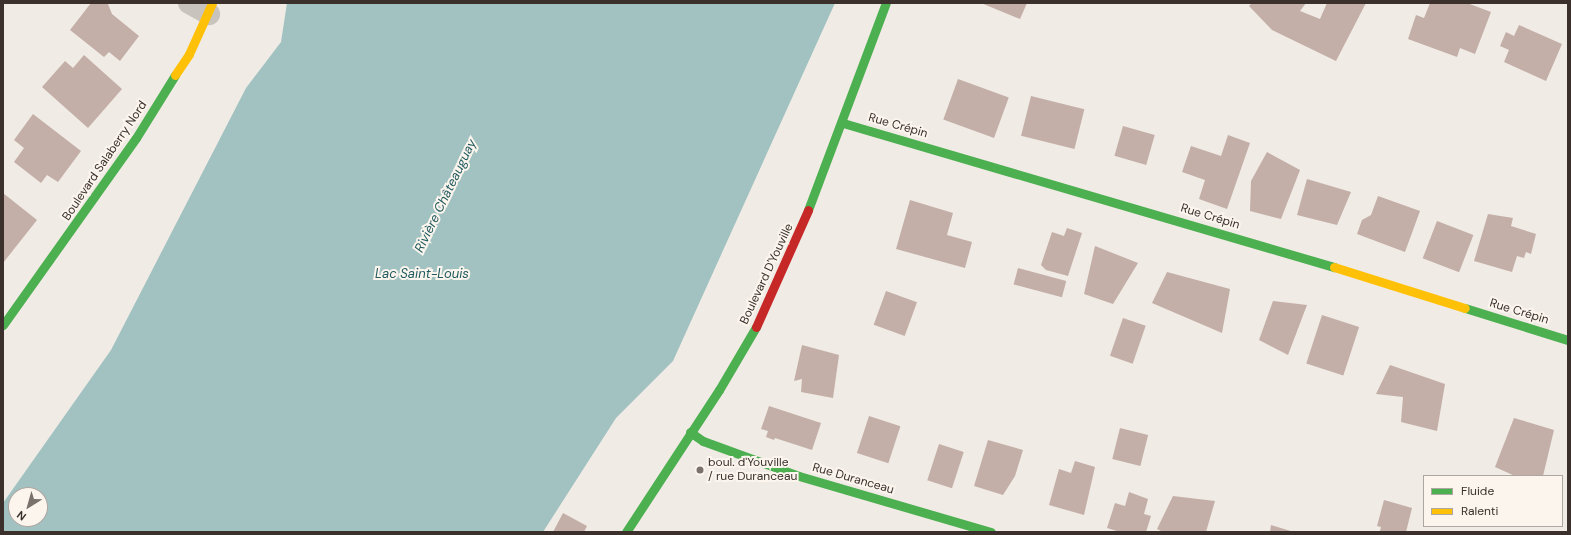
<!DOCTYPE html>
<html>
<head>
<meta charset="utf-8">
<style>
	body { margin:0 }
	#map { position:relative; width:1571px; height:535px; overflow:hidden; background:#f0ebe5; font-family:"DM Sans",sans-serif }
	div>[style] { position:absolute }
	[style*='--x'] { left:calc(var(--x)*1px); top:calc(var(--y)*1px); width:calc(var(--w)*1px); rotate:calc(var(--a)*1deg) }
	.water>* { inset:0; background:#a1c2c1 }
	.building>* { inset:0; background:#c3afa7; transform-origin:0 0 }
	.street>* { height:22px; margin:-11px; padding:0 11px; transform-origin:11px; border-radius:11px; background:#c9c3be }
	.fast>* { height:9px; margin:-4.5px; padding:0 4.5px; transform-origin:4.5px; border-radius:4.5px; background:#4caf50 }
	.slow>* { height:9px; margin:-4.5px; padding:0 4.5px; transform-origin:4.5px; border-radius:4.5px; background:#ffc107 }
	.jam>* { height:9px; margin:-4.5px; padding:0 4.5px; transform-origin:4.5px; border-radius:4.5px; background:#c62828 }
	.dots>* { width:11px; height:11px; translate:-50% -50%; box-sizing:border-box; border:2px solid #fbf5ee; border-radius:50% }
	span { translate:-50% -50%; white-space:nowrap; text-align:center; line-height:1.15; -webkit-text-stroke:4px #fbf5ee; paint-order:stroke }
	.street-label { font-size:12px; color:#3b302b }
	.poi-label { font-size:12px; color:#3b302b }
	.left { translate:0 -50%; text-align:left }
	.water-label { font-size:13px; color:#1f5a5e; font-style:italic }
	.frame { position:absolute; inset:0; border:4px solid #3b302b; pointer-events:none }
	.legend { position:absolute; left:1423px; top:475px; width:140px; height:52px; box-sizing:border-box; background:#fbf5ee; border:1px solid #aea6a0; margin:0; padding:5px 7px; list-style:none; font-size:12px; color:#3b302b }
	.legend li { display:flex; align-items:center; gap:8px; height:20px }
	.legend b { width:20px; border:1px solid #aea6a0 }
	.north { position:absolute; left:8px; top:487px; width:40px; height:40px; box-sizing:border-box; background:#fbf5ee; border:1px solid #aea6a0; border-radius:50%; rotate:217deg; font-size:11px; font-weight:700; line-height:16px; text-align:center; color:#3b302b }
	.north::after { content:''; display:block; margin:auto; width:14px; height:18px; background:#7a716c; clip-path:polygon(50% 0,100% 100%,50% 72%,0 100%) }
</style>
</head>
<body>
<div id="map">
	<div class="water">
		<div style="clip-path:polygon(evenodd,287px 3px,835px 3px,673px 361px,616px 418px,543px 532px,3px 532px,3px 503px,111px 350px,246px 88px,281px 42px,287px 3px,16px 495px,40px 495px,40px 519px,16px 519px,16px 495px)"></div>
	</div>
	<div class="building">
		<div style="clip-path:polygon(91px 3px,108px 4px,112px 14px,139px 36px,120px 61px,109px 52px,104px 57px,70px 30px)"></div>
		<div style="clip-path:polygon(981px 3px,1027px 3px,1020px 19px)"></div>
		<div style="clip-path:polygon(1252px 3px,1306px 3px,1300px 11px,1320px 19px,1327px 3px,1366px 3px,1336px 61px,1272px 30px,1249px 6px)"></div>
		<div style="clip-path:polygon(1430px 3px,1467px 3px,1491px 12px,1475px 54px,1460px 48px,1457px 57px,1408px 39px,1416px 15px,1424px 18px)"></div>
		<div style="clip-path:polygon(1519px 25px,1562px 44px,1546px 81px,1504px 62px,1509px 50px,1500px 46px,1506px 32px,1514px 36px)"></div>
		<div style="clip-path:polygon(84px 55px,122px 89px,88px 128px,42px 87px,65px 61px,73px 68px)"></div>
		<div style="left:958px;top:79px;width:54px;height:43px;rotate:20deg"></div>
		<div style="left:1031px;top:96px;width:55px;height:41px;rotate:14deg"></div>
		<div style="clip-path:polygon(33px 114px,81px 151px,58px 182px,47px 175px,41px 183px,14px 162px,24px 148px,14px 140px)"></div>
		<div style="left:1123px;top:126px;width:33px;height:31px;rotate:16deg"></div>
		<div style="clip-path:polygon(1228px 135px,1250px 143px,1227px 209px,1199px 199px,1205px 180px,1182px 172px,1191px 146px,1221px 156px)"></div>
		<div style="clip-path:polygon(1267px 152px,1300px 170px,1281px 219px,1250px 211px,1251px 181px)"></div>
		<div style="clip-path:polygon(1307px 179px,1351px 192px,1337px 225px,1297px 215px)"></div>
		<div style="clip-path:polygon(3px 193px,37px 220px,3px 263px)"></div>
		<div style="clip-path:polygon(1378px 196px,1420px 211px,1405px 252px,1357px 234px,1362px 220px,1371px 215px)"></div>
		<div style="clip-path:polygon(910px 200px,953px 213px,947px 235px,972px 242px,965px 268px,896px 249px)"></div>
		<div style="clip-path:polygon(1488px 214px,1513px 218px,1511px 226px,1536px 234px,1531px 254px,1526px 252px,1524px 258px,1517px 256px,1512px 272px,1474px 261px)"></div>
		<div style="left:1437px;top:221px;width:39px;height:40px;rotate:21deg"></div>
		<div style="clip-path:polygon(1067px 228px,1082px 233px,1068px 276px,1046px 270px,1041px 265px,1052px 232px,1064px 236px)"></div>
		<div style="clip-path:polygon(1095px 246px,1138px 263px,1113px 304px,1084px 294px)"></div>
		<div style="left:1018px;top:268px;width:50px;height:17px;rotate:15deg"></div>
		<div style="clip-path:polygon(1167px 272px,1230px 289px,1222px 333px,1152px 303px)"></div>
		<div style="left:886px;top:291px;width:33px;height:36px;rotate:20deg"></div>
		<div style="clip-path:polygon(1273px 301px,1307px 305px,1288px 355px,1259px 340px)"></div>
		<div style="left:1322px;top:315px;width:39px;height:51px;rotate:18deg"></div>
		<div style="left:1123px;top:318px;width:24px;height:40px;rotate:19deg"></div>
		<div style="clip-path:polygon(802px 345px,839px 355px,833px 398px,801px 392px,802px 379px,794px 381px)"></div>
		<div style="clip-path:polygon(1390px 365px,1445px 384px,1437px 431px,1401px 422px,1403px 397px,1376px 394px)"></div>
		<div style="clip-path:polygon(769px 406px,821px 423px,812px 450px,775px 438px,774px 440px,766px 437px,768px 431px,761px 429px)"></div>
		<div style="left:869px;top:416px;width:33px;height:39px;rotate:18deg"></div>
		<div style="clip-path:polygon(1514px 418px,1554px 430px,1543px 476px,1515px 476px,1495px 467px)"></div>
		<div style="left:1120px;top:428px;width:29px;height:32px;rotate:14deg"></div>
		<div style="clip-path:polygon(988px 440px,1023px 450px,1015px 476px,1003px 495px,974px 486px)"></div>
		<div style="left:939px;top:444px;width:26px;height:38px;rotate:18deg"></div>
		<div style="clip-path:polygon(1075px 461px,1095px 467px,1084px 515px,1049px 505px,1059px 469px,1071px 473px)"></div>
		<div style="clip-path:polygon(1129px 492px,1148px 499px,1144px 514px,1151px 516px,1146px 532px,1120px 532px,1107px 528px,1115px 503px,1125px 506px)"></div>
		<div style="clip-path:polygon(1173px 496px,1215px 501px,1206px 532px,1163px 532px,1157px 529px)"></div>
		<div style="clip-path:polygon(1384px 500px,1412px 508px,1406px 532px,1384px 532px,1380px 531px,1381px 527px,1377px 526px)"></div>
		<div style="clip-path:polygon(563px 513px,587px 526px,584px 532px,553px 532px)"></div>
		<div style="clip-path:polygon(1271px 525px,1294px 532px,1270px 532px)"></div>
	</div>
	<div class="street">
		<div style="--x:189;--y:3;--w:23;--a:29"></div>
	</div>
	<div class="fast">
		<div style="--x:843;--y:123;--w:512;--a:16.35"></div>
		<div style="--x:808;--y:210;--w:221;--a:-69.4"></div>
		<div style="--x:1465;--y:308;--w:108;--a:17.3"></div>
		<div style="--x:3;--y:325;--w:229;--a:-54.6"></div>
		<div style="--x:136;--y:138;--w:74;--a:-58.2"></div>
		<div style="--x:690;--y:432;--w:16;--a:35"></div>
		<div style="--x:703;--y:441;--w:102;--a:20"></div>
		<div style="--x:799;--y:476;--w:200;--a:16.3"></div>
		<div style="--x:626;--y:532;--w:170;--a:-56.8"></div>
		<div style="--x:719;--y:390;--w:73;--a:-59.6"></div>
	</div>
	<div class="slow">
		<div style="--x:175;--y:75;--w:25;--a:-56"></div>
		<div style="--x:189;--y:54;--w:56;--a:-65.7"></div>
		<div style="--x:1334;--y:267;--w:137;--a:17.4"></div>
	</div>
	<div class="jam">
		<div style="--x:756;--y:327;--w:128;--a:-66"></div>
	</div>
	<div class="dots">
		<div style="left:700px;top:470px;background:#7a716c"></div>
	</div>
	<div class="street-label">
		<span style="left:898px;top:126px;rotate:16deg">Rue Crépin</span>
		<span style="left:105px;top:161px;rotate:-56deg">Boulevard Salaberry Nord</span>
		<span style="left:1210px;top:217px;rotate:17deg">Rue Crépin</span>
		<span style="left:767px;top:274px;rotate:-65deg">Boulevard D'Youville</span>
		<span style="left:1519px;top:312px;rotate:17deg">Rue Crépin</span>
		<span style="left:853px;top:479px;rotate:16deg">Rue Duranceau</span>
	</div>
	<div class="poi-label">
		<span class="left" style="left:708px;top:470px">boul. d'Youville<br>/ rue Duranceau</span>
	</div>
	<div class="water-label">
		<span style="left:446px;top:196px;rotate:-64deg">Rivière Châteauguay</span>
		<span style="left:422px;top:274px">Lac Saint-Louis</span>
	</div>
	<div class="frame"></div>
	<ul class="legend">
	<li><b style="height:5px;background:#4caf50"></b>Fluide</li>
	<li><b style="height:5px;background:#ffc107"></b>Ralenti</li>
	</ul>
	<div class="north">N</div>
</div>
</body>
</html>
